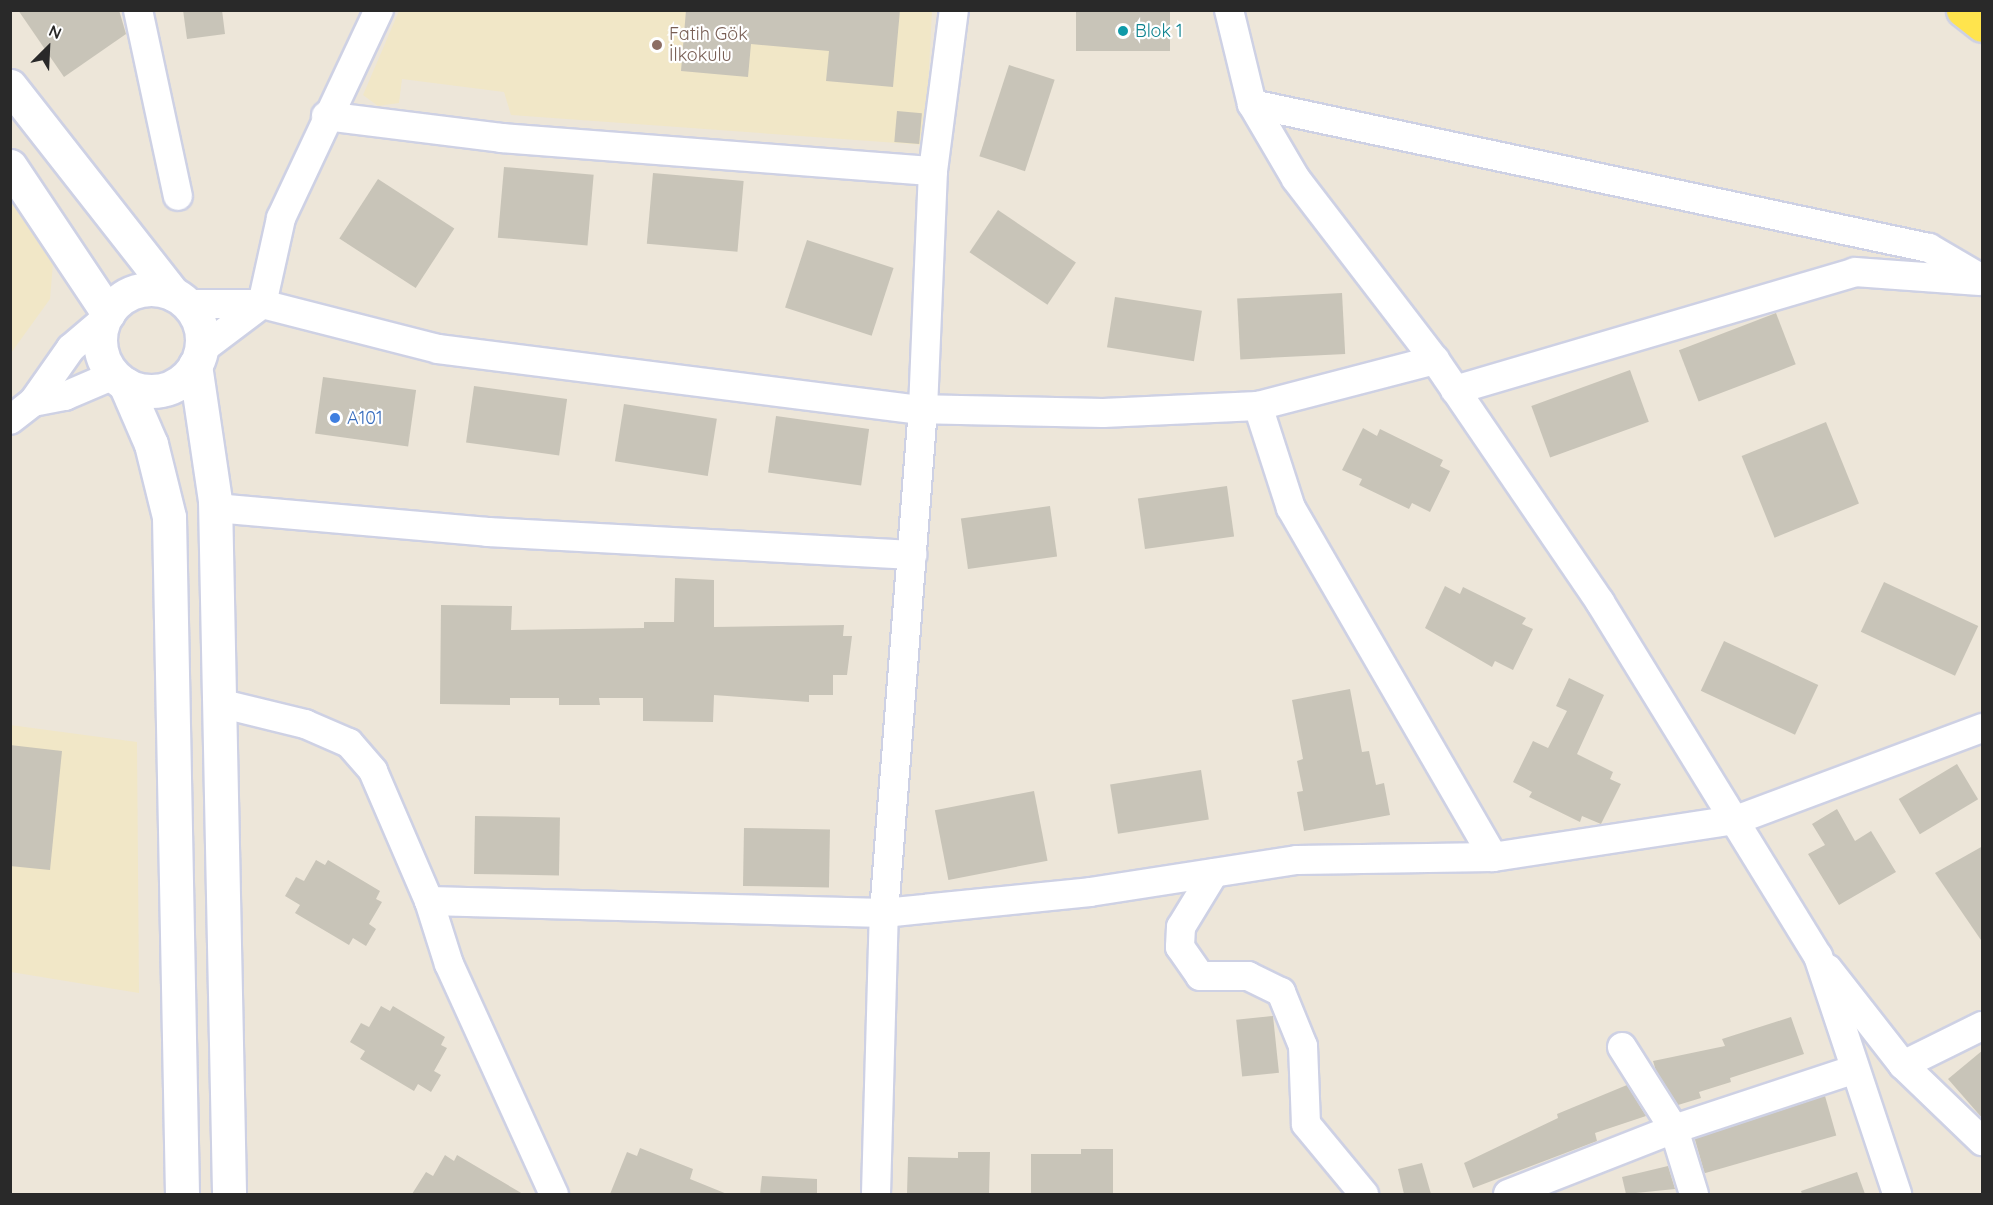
<!DOCTYPE html>
<html>
<head>
<meta charset="utf-8">
<style>
	body { margin:0 }
	#map { position:relative; width:1993px; height:1205px; overflow:hidden; background:#ede6d9; font-family:Quicksand,sans-serif }
	div>[style] { position:absolute }
	[style*='--x'] { left:calc(var(--x)*1px); top:calc(var(--y)*1px); width:calc(var(--w)*1px); rotate:calc(var(--a)*1deg) }
	.education>* { inset:0; background:#f1e7c7 }
	.building>* { inset:0; background:#c8c4b8; transform-origin:0 0 }
	.roads { filter:drop-shadow(2px 0 #ced1e4) drop-shadow(-2px 0 #ced1e4) drop-shadow(0 2px #ced1e4) drop-shadow(0 -2px #ced1e4) }
	.street>* { height:28px; margin:-14px; padding:0 14px; transform-origin:14px; border-radius:14px; background:#fff }
	.secondary>* { height:33px; margin:-16.5px; padding:0 16.5px; transform-origin:16.5px; border-radius:16.5px; background:#fff }
	.secondary>.ring { margin:-16.5px; padding:0; box-sizing:content-box; background:none; border:33px solid #fff; border-radius:50% }
	.primary>* { height:33px; margin:-16.5px; padding:0 16.5px; transform-origin:16.5px; border-radius:16.5px; background:#ffe44d }
	.dots>* { width:16px; height:16px; translate:-50% -50%; box-sizing:border-box; border:3px solid #fff; border-radius:50% }
	span { translate:-50% -50%; white-space:nowrap; text-align:center; line-height:1.15; -webkit-text-stroke:4.5px #fff; paint-order:stroke }
	.culture-label { font-size:18px; color:#0d838f }
	.left { translate:0 -50%; text-align:left }
	.education-label { font-size:18px; color:#785e54 }
	.shop-label { font-size:18px; color:#366cbe }
	.frame { position:absolute; inset:0; border:12px solid #292929; pointer-events:none }
	.north { position:absolute; left:18px; top:18px; width:60px; height:60px; -webkit-text-stroke:4px #fff; paint-order:stroke; rotate:24deg; font-size:16px; font-weight:700; line-height:24px; text-align:center; color:#292929 }
	.north::after { content:''; display:block; margin:auto; width:21px; height:27px; background:#292929; clip-path:polygon(50% 0,100% 100%,50% 72%,0 100%) }
</style>
</head>
<body>
<div id="map">
	<div class="education">
		<div style="clip-path:polygon(399px 11px,932px 11px,925px 145px,511px 115px,504px 92px,402px 79px,399px 103px,378px 106px,363px 95px)"></div>
		<div style="clip-path:polygon(11px 195px,45px 237px,53px 263px,50px 299px,11px 353px)"></div>
		<div style="clip-path:polygon(10px 725px,137px 742px,139px 993px,11px 972px)"></div>
	</div>
	<div class="building">
		<div style="clip-path:polygon(18px 10px,119px 10px,126px 34px,64px 77px)"></div>
		<div style="clip-path:polygon(183px 10px,222px 10px,225px 34px,187px 39px)"></div>
		<div style="clip-path:polygon(686px 10px,900px 10px,893px 87px,826px 81px,829px 51px,751px 44px,748px 77px,681px 71px)"></div>
		<div style="left:1076px;top:10px;width:94px;height:41px"></div>
		<div style="left:1009px;top:65px;width:48px;height:96px;rotate:18deg"></div>
		<div style="left:897px;top:111px;width:25px;height:31px;rotate:5deg"></div>
		<div style="left:504px;top:167px;width:90px;height:71px;rotate:5deg"></div>
		<div style="left:653px;top:173px;width:91px;height:71px;rotate:5deg"></div>
		<div style="left:378px;top:179px;width:91px;height:71px;rotate:33deg"></div>
		<div style="left:998px;top:210px;width:94px;height:51px;rotate:34deg"></div>
		<div style="left:807px;top:240px;width:91px;height:71px;rotate:18deg"></div>
		<div style="left:1342px;top:293px;width:61px;height:105px;rotate:87deg"></div>
		<div style="left:1115px;top:297px;width:88px;height:51px;rotate:9deg"></div>
		<div style="left:1776px;top:313px;width:55px;height:104px;rotate:69deg"></div>
		<div style="left:1630px;top:370px;width:55px;height:105px;rotate:70deg"></div>
		<div style="left:323px;top:377px;width:94px;height:57px;rotate:8deg"></div>
		<div style="left:474px;top:386px;width:94px;height:57px;rotate:8deg"></div>
		<div style="left:624px;top:404px;width:94px;height:58px;rotate:9deg"></div>
		<div style="left:776px;top:416px;width:94px;height:57px;rotate:8deg"></div>
		<div style="left:1826px;top:422px;width:88px;height:91px;rotate:68deg"></div>
		<div style="clip-path:polygon(1363px 428px,1377px 436px,1380px 429px,1443px 460px,1440px 466px,1450px 471px,1430px 512px,1412px 503px,1409px 509px,1359px 485px,1362px 479px,1342px 470px)"></div>
		<div style="left:1227px;top:486px;width:51px;height:90px;rotate:82deg"></div>
		<div style="left:1050px;top:506px;width:51px;height:90px;rotate:82deg"></div>
		<div style="clip-path:polygon(675px 578px,714px 580px,714px 627px,844px 625px,843px 636px,852px 636px,847px 675px,833px 675px,833px 695px,809px 695px,809px 702px,714px 695px,713px 722px,643px 721px,643px 698px,599px 698px,600px 705px,559px 705px,559px 698px,510px 698px,510px 705px,440px 704px,441px 605px,512px 606px,511px 630px,644px 628px,644px 622px,674px 622px)"></div>
		<div style="left:1884px;top:582px;width:104px;height:55px;rotate:25deg"></div>
		<div style="clip-path:polygon(1445px 586px,1460px 594px,1463px 587px,1526px 618px,1522px 624px,1533px 629px,1513px 670px,1495px 661px,1492px 667px,1425px 628px)"></div>
		<div style="left:1724px;top:641px;width:104px;height:55px;rotate:25deg"></div>
		<div style="clip-path:polygon(1569px 678px,1604px 695px,1577px 754px,1613px 772px,1610px 779px,1621px 784px,1601px 824px,1582px 816px,1580px 822px,1529px 797px,1532px 792px,1513px 782px,1533px 741px,1548px 748px,1567px 711px,1556px 706px)"></div>
		<div style="clip-path:polygon(1350px 689px,1362px 752px,1369px 751px,1376px 785px,1384px 783px,1390px 815px,1304px 831px,1297px 792px,1303px 791px,1297px 761px,1303px 759px,1292px 700px)"></div>
		<div style="clip-path:polygon(10px 745px,62px 751px,50px 870px,10px 866px)"></div>
		<div style="left:1957px;top:764px;width:41px;height:68px;rotate:59deg"></div>
		<div style="left:1201px;top:770px;width:50px;height:92px;rotate:81deg"></div>
		<div style="left:1034px;top:791px;width:71px;height:101px;rotate:79deg"></div>
		<div style="clip-path:polygon(1837px 809px,1855px 841px,1871px 831px,1896px 872px,1839px 905px,1808px 854px,1825px 845px,1812px 824px)"></div>
		<div style="left:475px;top:816px;width:85px;height:58px;rotate:1deg"></div>
		<div style="left:744px;top:828px;width:86px;height:58px;rotate:1deg"></div>
		<div style="clip-path:polygon(1983px 846px,1983px 943px,1935px 873px)"></div>
		<div style="clip-path:polygon(316px 860px,325px 865px,328px 860px,380px 891px,376px 899px,382px 902px,369px 924px,376px 929px,366px 946px,353px 938px,349px 945px,295px 913px,300px 905px,285px 896px,296px 877px,304px 881px)"></div>
		<div style="clip-path:polygon(381px 1006px,390px 1011px,393px 1006px,445px 1037px,441px 1045px,447px 1048px,434px 1071px,441px 1075px,431px 1092px,418px 1084px,414px 1091px,360px 1059px,365px 1051px,350px 1042px,361px 1023px,369px 1027px)"></div>
		<div style="left:1273px;top:1016px;width:57px;height:37px;rotate:84deg"></div>
		<div style="clip-path:polygon(1791px 1017px,1804px 1054px,1730px 1078px,1731px 1082px,1699px 1092px,1701px 1098px,1678px 1105px,1656px 1071px,1653px 1061px,1725px 1046px,1722px 1039px)"></div>
		<div style="clip-path:polygon(1983px 1050px,1983px 1119px,1948px 1079px)"></div>
		<div style="clip-path:polygon(1627px 1085px,1646px 1116px,1595px 1133px,1597px 1141px,1473px 1188px,1464px 1163px,1558px 1118px,1557px 1114px)"></div>
		<div style="left:1825px;top:1096px;width:41px;height:137px;rotate:74deg"></div>
		<div style="clip-path:polygon(640px 1148px,693px 1169px,690px 1179px,727px 1194px,610px 1194px,627px 1152px,637px 1156px)"></div>
		<div style="clip-path:polygon(1081px 1149px,1113px 1149px,1113px 1194px,1031px 1194px,1031px 1154px,1081px 1154px)"></div>
		<div style="clip-path:polygon(958px 1152px,990px 1152px,989px 1194px,907px 1194px,908px 1157px,958px 1158px)"></div>
		<div style="clip-path:polygon(445px 1155px,454px 1161px,457px 1155px,523px 1194px,412px 1194px,426px 1172px,433px 1176px)"></div>
		<div style="clip-path:polygon(1422px 1163px,1431px 1194px,1404px 1194px,1398px 1169px)"></div>
		<div style="clip-path:polygon(1668px 1166px,1675px 1189px,1626px 1194px,1622px 1177px)"></div>
		<div style="clip-path:polygon(1857px 1172px,1865px 1194px,1802px 1194px,1801px 1191px)"></div>
		<div style="clip-path:polygon(762px 1176px,817px 1179px,817px 1194px,760px 1194px)"></div>
	</div>
	<div class="roads">
		<div class="street">
			<div style="--x:138;--y:10;--w:190;--a:77.9"></div>
			<div style="--x:1229;--y:10;--w:97;--a:76.3"></div>
			<div style="--x:1252;--y:104;--w:87;--a:59.6"></div>
			<div style="--x:1296;--y:179;--w:228;--a:52.5"></div>
			<div style="--x:1435;--y:360;--w:293;--a:55.7"></div>
			<div style="--x:1600;--y:602;--w:416;--a:58.4"></div>
			<div style="--x:1818;--y:956;--w:251;--a:71.6"></div>
			<div style="--x:1252;--y:104;--w:692;--a:12.01"></div>
			<div style="--x:1929;--y:248;--w:61;--a:30.3"></div>
			<div style="--x:326;--y:116;--w:177;--a:7.1"></div>
			<div style="--x:502;--y:138;--w:432;--a:4.4"></div>
			<div style="--x:187;--y:304;--w:75;--a:0"></div>
			<div style="--x:262;--y:304;--w:182;--a:14.3"></div>
			<div style="--x:438;--y:349;--w:479;--a:7.2"></div>
			<div style="--x:913;--y:409;--w:190;--a:1.2"></div>
			<div style="--x:1103;--y:413;--w:155;--a:-2.6"></div>
			<div style="--x:1258;--y:406;--w:183;--a:-14.6"></div>
			<div style="--x:103;--y:321;--w:42;--a:139.8"></div>
			<div style="--x:71;--y:348;--w:66;--a:125.1"></div>
			<div style="--x:33;--y:402;--w:33;--a:-11"></div>
			<div style="--x:65;--y:396;--w:53;--a:-23.2"></div>
			<div style="--x:201;--y:350;--w:76;--a:-37"></div>
			<div style="--x:262;--y:304;--w:88;--a:-77.5"></div>
			<div style="--x:281;--y:218;--w:230;--a:-64.8"></div>
			<div style="--x:1455;--y:390;--w:417;--a:-16.4"></div>
			<div style="--x:1855;--y:272;--w:125;--a:4.1"></div>
			<div style="--x:1258;--y:406;--w:107;--a:72.1"></div>
			<div style="--x:1291;--y:508;--w:403;--a:59.9"></div>
			<div style="--x:10;--y:420;--w:29;--a:-38"></div>
			<div style="--x:215;--y:508;--w:274;--a:5"></div>
			<div style="--x:488;--y:532;--w:425;--a:3.1"></div>
			<div style="--x:219;--y:703;--w:89;--a:13.7"></div>
			<div style="--x:305;--y:724;--w:48;--a:23.4"></div>
			<div style="--x:349;--y:743;--w:37;--a:49"></div>
			<div style="--x:373;--y:771;--w:142;--a:66.7"></div>
			<div style="--x:429;--y:901;--w:66;--a:72.4"></div>
			<div style="--x:449;--y:964;--w:253;--a:65.5"></div>
			<div style="--x:1214;--y:873;--w:63;--a:121.4"></div>
			<div style="--x:1181;--y:927;--w:20;--a:93"></div>
			<div style="--x:1180;--y:947;--w:35;--a:55"></div>
			<div style="--x:1200;--y:976;--w:48;--a:0"></div>
			<div style="--x:1248;--y:976;--w:37;--a:26"></div>
			<div style="--x:1281;--y:992;--w:58;--a:67.8"></div>
			<div style="--x:1303;--y:1046;--w:78;--a:87.8"></div>
			<div style="--x:1306;--y:1124;--w:91;--a:50.4"></div>
			<div style="--x:429;--y:901;--w:455;--a:1.5"></div>
			<div style="--x:884;--y:913;--w:207;--a:-5.8"></div>
			<div style="--x:1090;--y:892;--w:209;--a:-8.8"></div>
			<div style="--x:1297;--y:860;--w:196;--a:-0.9"></div>
			<div style="--x:1493;--y:857;--w:246;--a:-8.7"></div>
			<div style="--x:1736;--y:820;--w:263;--a:-20.5"></div>
			<div style="--x:1828;--y:969;--w:122;--a:52"></div>
			<div style="--x:1903;--y:1065;--w:110;--a:43.9"></div>
			<div style="--x:1622;--y:1047;--w:97;--a:57.6"></div>
			<div style="--x:1674;--y:1129;--w:68;--a:72.9"></div>
			<div style="--x:1903;--y:1065;--w:88;--a:-26.3"></div>
			<div style="--x:876;--y:1194;--w:281;--a:-88.4"></div>
			<div style="--x:884;--y:913;--w:506;--a:-85.58"></div>
			<div style="--x:923;--y:409;--w:238;--a:-87.6"></div>
			<div style="--x:933;--y:171;--w:162;--a:-82.6"></div>
			<div style="--x:1508;--y:1194;--w:178;--a:-21.4"></div>
			<div style="--x:1674;--y:1129;--w:188;--a:-18.3"></div>
		</div>
		<div class="secondary">
			<div style="--x:10;--y:86;--w:264;--a:51.9"></div>
			<div style="--x:10;--y:166;--w:177;--a:56.3"></div>
			<div class="ring" style="left:100px;top:289px;width:69px;height:69px"></div>
			<div style="--x:195;--y:365;--w:136;--a:81.6"></div>
			<div style="--x:215;--y:500;--w:694;--a:88.84"></div>
			<div style="--x:125;--y:384;--w:65;--a:66.6"></div>
			<div style="--x:151;--y:444;--w:75;--a:76.1"></div>
			<div style="--x:169;--y:517;--w:677;--a:88.9"></div>
		</div>
		<div class="primary">
			<div style="--x:1963;--y:10;--w:24;--a:38"></div>
		</div>
	</div>
	<div class="dots">
		<div style="left:1123px;top:31px;background:#0f9aa8"></div>
		<div style="left:657px;top:45px;background:#8d6e63"></div>
		<div style="left:335px;top:418px;background:#3f7fe0"></div>
	</div>
	<div class="culture-label">
		<span class="left" style="left:1135px;top:31px">Blok 1</span>
	</div>
	<div class="education-label">
		<span class="left" style="left:669px;top:45px">Fatih Gök<br>İlkokulu</span>
	</div>
	<div class="shop-label">
		<span class="left" style="left:347px;top:418px">A101</span>
	</div>
	<div class="frame"></div>
	<div class="north">N</div>
</div>
</body>
</html>
